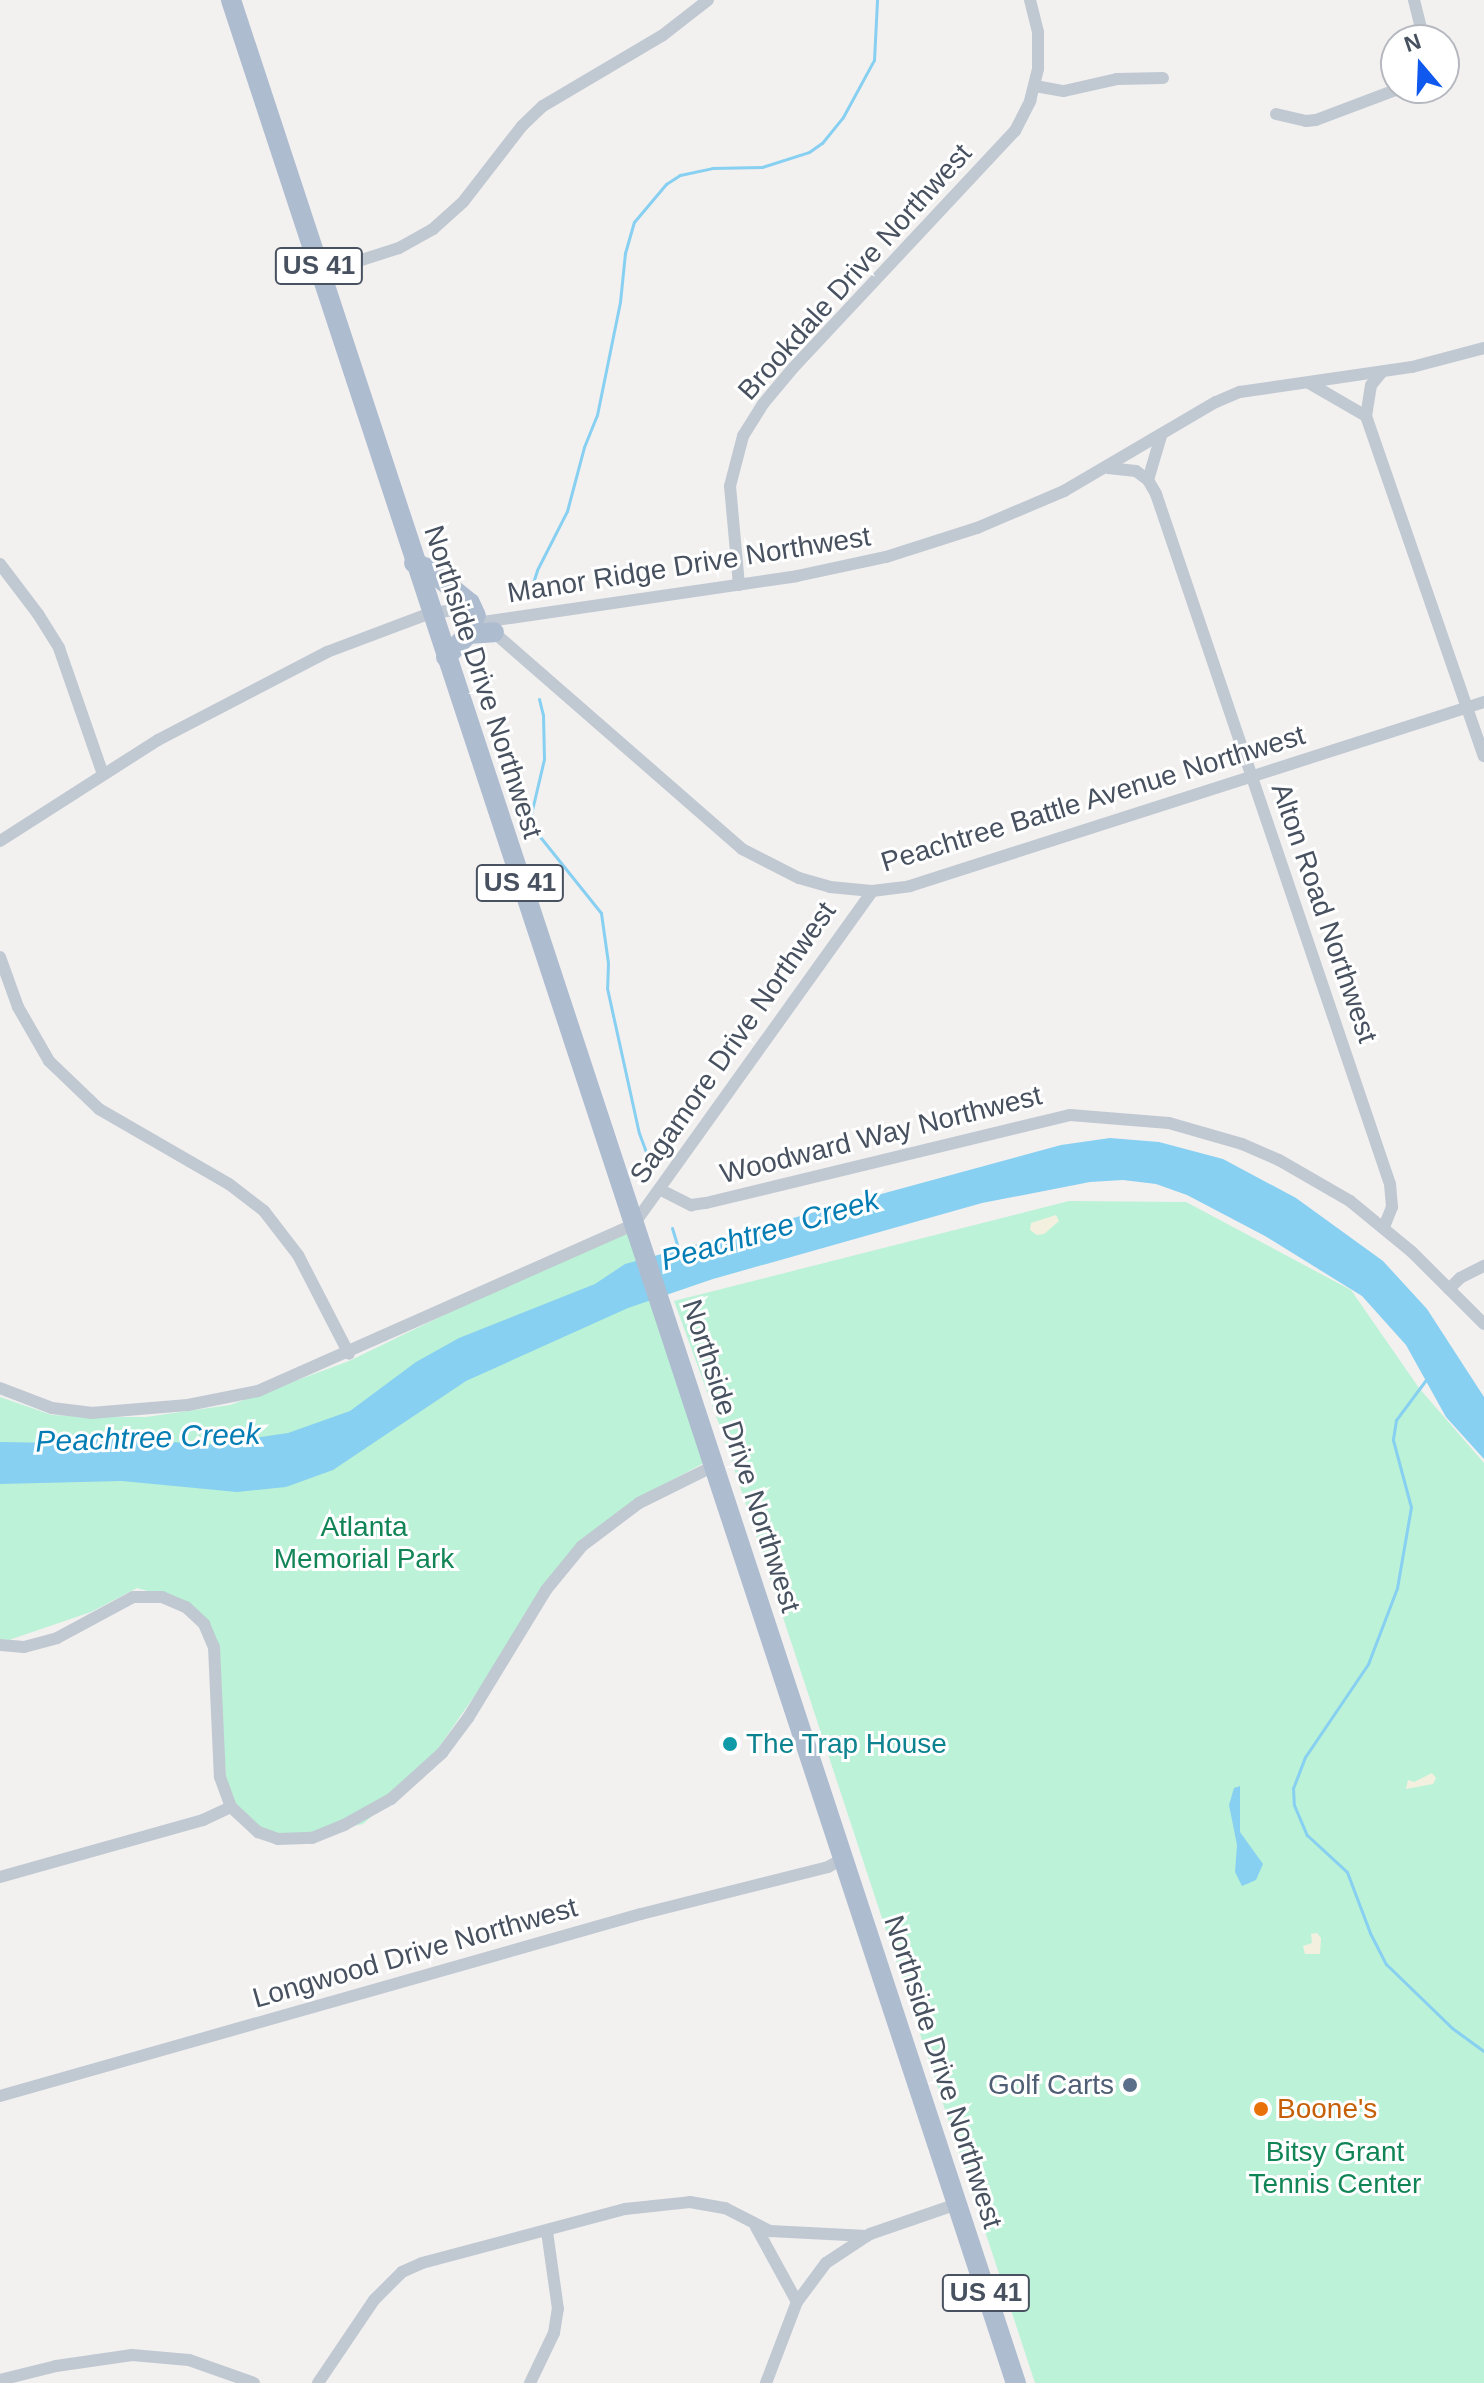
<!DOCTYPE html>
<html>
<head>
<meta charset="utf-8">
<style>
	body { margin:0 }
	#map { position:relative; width:1484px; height:2383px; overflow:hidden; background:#f3f0f0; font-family:Arial,sans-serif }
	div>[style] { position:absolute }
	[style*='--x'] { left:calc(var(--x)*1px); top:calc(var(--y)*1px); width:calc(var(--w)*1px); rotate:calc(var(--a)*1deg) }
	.green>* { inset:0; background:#bcf2d7 }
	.sand>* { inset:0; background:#f4f0e0 }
	.water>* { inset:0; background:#87d0f1 }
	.stream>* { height:3px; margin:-1.5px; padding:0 1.5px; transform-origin:1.5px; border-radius:1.5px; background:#87d0f1 }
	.minor>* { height:12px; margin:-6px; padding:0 6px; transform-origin:6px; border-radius:6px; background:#c0c9d2 }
	.primary>* { height:20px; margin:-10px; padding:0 10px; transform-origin:10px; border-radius:10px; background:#aebcd0 }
	.dots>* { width:22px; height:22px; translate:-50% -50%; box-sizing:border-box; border:4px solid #fff; border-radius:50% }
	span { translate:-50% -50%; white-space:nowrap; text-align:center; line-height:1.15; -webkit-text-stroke:6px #fff; paint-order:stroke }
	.shield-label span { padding:2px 6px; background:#fff; border:2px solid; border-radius:6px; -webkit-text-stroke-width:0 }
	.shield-label { font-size:26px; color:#47515f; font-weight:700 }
	.street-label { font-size:28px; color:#47515f }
	.park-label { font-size:28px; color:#128557 }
	.culture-label { font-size:28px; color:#0d838f }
	.left { translate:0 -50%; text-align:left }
	.service-label { font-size:28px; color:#4e5e75 }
	.right { translate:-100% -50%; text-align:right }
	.food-label { font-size:28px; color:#c56008 }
	.water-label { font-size:30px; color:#047db4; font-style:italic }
	.north { position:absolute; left:1380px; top:24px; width:80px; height:80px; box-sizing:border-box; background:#fff; border:2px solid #b5b9bf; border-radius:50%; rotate:341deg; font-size:22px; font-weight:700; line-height:32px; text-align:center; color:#47515f }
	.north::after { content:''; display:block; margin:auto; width:28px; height:36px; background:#0f59ee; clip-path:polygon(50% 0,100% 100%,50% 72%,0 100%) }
</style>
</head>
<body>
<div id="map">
	<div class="green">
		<div style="clip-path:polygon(1069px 1201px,1186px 1202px,1351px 1290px,1419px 1388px,1484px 1463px,1484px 2383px,1035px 2383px,723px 1435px,674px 1301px)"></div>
		<div style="clip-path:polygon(638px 1221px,704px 1463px,633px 1501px,574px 1551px,422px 1772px,363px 1824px,269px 1841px,229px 1810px,214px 1639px,187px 1602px,137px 1588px,91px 1612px,9px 1640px,0 1639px,0 1397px,52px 1415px,97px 1417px,146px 1417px,230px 1405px,349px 1361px)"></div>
	</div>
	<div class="sand">
		<div style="clip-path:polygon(1056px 1215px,1059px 1221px,1044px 1234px,1037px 1235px,1030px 1230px,1031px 1223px)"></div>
		<div style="clip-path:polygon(1432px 1773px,1436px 1778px,1433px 1784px,1406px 1789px,1408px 1780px,1414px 1782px)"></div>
		<div style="clip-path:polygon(1317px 1933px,1321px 1938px,1320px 1954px,1305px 1954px,1303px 1946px,1312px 1943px,1311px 1934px)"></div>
	</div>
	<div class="water">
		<div style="clip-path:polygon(1110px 1138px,1159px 1142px,1223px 1159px,1296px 1198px,1383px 1261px,1427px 1309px,1484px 1397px,1484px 1459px,1446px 1417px,1406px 1345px,1362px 1296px,1265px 1236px,1187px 1195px,1156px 1184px,1123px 1180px,1090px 1182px,982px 1203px,713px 1279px,628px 1308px,466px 1381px,333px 1470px,286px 1487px,237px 1492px,122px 1481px,0 1484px,0 1442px,58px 1443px,108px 1436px,206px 1445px,288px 1433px,350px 1411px,416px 1362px,459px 1338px,595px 1284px,625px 1264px,1061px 1145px)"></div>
		<div style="clip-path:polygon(1240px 1786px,1240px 1832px,1263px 1864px,1256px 1880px,1242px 1886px,1235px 1872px,1237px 1845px,1229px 1805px,1234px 1788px)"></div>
	</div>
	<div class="stream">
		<div style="--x:528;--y:598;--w:29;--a:-72"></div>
		<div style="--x:537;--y:570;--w:66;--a:-63"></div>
		<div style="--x:567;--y:511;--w:66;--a:-75.1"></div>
		<div style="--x:584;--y:447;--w:35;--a:-68"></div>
		<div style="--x:597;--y:415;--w:115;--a:-78.5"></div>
		<div style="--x:620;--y:302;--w:49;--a:-84.2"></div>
		<div style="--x:625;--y:253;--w:32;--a:-74"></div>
		<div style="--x:634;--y:222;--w:50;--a:-49.9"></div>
		<div style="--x:666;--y:184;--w:17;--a:-33"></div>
		<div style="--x:680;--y:175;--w:33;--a:-12"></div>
		<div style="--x:712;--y:168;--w:50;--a:-1.1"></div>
		<div style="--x:762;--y:167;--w:49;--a:-17.7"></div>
		<div style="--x:809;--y:152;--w:16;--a:-35"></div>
		<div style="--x:822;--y:143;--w:33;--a:-51"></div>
		<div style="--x:843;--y:117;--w:65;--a:-61.5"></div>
		<div style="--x:874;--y:60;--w:60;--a:-87.1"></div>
		<div style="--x:539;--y:699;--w:16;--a:76"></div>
		<div style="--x:543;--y:715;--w:44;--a:88.7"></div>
		<div style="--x:544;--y:759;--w:66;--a:103.2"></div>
		<div style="--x:529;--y:823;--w:115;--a:51.3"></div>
		<div style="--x:601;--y:913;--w:50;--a:82"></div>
		<div style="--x:608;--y:963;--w:25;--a:92"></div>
		<div style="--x:607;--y:988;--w:148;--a:77.6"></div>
		<div style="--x:639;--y:1133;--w:40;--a:69.8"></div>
		<div style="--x:672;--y:1228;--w:24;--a:73"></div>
		<div style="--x:1428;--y:1377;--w:54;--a:126.7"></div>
		<div style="--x:1396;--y:1420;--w:20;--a:99"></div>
		<div style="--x:1393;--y:1440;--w:69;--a:75"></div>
		<div style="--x:1411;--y:1507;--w:82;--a:99.8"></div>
		<div style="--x:1397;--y:1588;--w:81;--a:110.9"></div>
		<div style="--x:1368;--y:1664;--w:112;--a:124.1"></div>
		<div style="--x:1305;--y:1757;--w:33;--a:111"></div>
		<div style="--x:1293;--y:1788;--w:17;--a:87"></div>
		<div style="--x:1294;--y:1805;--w:33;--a:67"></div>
		<div style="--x:1307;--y:1835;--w:54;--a:42.8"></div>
		<div style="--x:1347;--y:1872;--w:65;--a:69.3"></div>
		<div style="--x:1370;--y:1933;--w:35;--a:63"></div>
		<div style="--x:1386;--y:1964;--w:92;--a:44.1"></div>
		<div style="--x:1452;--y:2028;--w:39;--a:36"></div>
	</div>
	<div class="minor">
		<div style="--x:1414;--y:0;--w:41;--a:76"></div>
		<div style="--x:1035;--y:86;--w:29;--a:10"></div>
		<div style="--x:1064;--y:91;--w:54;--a:-12.8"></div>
		<div style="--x:1117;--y:79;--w:46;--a:-1.2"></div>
		<div style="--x:1276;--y:114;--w:31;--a:13"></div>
		<div style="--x:1306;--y:121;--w:10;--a:-6"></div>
		<div style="--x:1316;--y:120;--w:91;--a:-20.6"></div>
		<div style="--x:321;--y:273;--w:82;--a:-17.8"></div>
		<div style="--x:399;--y:248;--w:39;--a:-29"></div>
		<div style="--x:433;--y:229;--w:40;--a:-42"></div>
		<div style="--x:463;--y:202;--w:96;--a:-52.2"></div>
		<div style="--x:522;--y:126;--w:29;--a:-44"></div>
		<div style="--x:543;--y:106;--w:139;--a:-30.6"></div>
		<div style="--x:663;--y:35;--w:57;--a:-37.9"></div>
		<div style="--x:1382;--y:372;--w:17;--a:130"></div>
		<div style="--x:1371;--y:385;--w:31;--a:99"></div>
		<div style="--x:1366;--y:416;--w:360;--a:70.9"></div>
		<div style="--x:1309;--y:383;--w:66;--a:30.1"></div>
		<div style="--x:1108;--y:468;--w:28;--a:6"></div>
		<div style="--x:1136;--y:471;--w:15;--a:37"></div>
		<div style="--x:1148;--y:480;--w:16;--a:60"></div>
		<div style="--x:1156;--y:494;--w:729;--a:71.27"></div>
		<div style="--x:1390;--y:1184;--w:23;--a:85"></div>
		<div style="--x:1392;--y:1207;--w:22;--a:112"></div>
		<div style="--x:1148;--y:480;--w:46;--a:-73.5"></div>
		<div style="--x:0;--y:564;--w:63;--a:52.8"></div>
		<div style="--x:38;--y:614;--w:40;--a:58"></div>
		<div style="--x:59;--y:648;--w:133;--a:70.8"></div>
		<div style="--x:739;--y:585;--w:99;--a:-95.2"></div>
		<div style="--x:730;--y:486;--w:52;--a:-75.4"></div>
		<div style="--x:743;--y:436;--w:38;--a:-58"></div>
		<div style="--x:763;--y:404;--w:47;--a:-50.2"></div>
		<div style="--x:793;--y:368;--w:325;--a:-46.9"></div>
		<div style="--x:1015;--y:131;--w:34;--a:-63"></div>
		<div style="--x:1030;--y:101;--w:33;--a:-76"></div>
		<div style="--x:1038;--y:69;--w:37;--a:-90"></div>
		<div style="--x:1038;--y:32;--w:33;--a:-104"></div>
		<div style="--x:483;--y:622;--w:317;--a:-8.3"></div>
		<div style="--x:797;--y:576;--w:91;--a:-12.1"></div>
		<div style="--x:886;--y:557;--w:96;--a:-17.7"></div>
		<div style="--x:977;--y:528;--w:95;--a:-23"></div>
		<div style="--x:1064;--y:491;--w:176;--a:-30.4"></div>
		<div style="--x:1216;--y:402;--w:26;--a:-23"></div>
		<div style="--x:1240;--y:392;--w:174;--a:-8.3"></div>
		<div style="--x:1412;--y:367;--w:74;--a:-14.8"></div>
		<div style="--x:490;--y:629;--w:335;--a:41.1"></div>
		<div style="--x:742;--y:849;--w:64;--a:27"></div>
		<div style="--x:799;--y:878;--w:32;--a:16"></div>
		<div style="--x:830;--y:887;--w:42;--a:5.4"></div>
		<div style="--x:872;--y:891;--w:38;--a:-7"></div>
		<div style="--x:910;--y:886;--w:603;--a:-17.77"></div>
		<div style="--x:0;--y:841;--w:188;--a:-32.6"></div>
		<div style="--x:158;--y:740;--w:191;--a:-27.5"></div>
		<div style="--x:327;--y:652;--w:111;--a:-20.6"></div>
		<div style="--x:431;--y:613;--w:24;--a:-7"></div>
		<div style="--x:455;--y:610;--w:23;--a:18"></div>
		<div style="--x:0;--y:957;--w:53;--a:70.2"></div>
		<div style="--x:18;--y:1007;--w:62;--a:60.1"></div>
		<div style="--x:49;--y:1061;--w:69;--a:43.8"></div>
		<div style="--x:99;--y:1109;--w:150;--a:30"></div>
		<div style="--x:229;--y:1184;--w:44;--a:37.6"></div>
		<div style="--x:264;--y:1211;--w:56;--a:52.3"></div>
		<div style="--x:298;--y:1255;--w:111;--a:62.7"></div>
		<div style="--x:661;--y:1190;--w:34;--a:27"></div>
		<div style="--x:691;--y:1205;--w:15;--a:-8"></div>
		<div style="--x:706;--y:1203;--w:374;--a:-13.6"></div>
		<div style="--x:1070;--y:1115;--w:99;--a:4.6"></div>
		<div style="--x:1169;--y:1123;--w:76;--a:16"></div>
		<div style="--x:1242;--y:1144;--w:40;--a:23.4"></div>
		<div style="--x:1279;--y:1160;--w:82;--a:30"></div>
		<div style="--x:1350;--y:1201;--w:80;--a:39.4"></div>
		<div style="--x:1412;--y:1252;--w:102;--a:45"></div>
		<div style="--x:1449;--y:1289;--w:16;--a:-45"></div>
		<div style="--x:1460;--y:1278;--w:27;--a:-27"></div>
		<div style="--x:0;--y:1388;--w:56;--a:21"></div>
		<div style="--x:52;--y:1408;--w:39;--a:7"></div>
		<div style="--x:91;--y:1413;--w:97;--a:-4.7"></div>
		<div style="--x:188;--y:1405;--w:71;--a:-11.3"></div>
		<div style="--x:258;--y:1391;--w:411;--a:-23.9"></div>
		<div style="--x:634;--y:1224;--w:409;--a:-54.4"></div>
		<div style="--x:0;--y:1645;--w:24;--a:5"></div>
		<div style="--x:24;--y:1647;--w:34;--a:-15"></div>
		<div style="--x:57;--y:1638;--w:86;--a:-28.3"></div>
		<div style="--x:133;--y:1597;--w:29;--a:0"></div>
		<div style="--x:162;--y:1597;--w:26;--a:23"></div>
		<div style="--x:186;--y:1607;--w:25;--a:43"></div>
		<div style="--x:204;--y:1624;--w:25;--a:67"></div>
		<div style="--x:214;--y:1647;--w:130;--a:87.4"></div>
		<div style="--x:220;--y:1777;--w:32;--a:70"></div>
		<div style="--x:231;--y:1807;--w:37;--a:43"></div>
		<div style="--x:258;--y:1832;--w:21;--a:19"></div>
		<div style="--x:278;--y:1839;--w:34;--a:-2"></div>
		<div style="--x:312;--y:1838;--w:35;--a:-22"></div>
		<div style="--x:344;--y:1825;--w:54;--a:-29"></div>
		<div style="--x:391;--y:1799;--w:69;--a:-42"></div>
		<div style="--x:442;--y:1753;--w:44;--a:-53.4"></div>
		<div style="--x:468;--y:1718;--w:150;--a:-58.6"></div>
		<div style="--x:546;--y:1590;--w:57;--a:-50.7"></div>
		<div style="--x:582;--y:1546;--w:71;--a:-37"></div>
		<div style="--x:639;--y:1503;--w:86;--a:-26.3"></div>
		<div style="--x:0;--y:1877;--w:211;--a:-15.7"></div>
		<div style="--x:203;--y:1820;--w:31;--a:-25"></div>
		<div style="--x:0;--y:2096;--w:666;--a:-15.85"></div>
		<div style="--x:641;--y:1914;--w:193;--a:-14.1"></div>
		<div style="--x:828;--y:1867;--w:18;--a:-29"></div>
		<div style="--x:756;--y:2227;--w:85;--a:61.3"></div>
		<div style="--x:0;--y:2380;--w:58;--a:-14"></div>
		<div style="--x:56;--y:2366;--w:77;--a:-8.2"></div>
		<div style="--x:132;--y:2355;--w:57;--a:5"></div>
		<div style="--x:189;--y:2360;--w:69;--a:19.5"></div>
		<div style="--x:318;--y:2383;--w:100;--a:-56"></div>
		<div style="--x:374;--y:2300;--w:40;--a:-45"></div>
		<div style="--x:402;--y:2272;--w:22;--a:-24"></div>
		<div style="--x:422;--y:2263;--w:210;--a:-14.9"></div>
		<div style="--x:625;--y:2209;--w:65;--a:-6.1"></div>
		<div style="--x:690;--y:2202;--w:36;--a:10"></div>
		<div style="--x:725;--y:2208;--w:51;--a:27.1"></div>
		<div style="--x:770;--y:2231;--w:97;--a:3"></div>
		<div style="--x:530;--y:2383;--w:55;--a:-64.4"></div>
		<div style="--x:554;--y:2333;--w:24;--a:-81"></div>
		<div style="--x:558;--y:2309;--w:78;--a:-98.1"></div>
		<div style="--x:766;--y:2383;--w:87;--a:-69.1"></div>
		<div style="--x:797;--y:2302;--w:49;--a:-53.4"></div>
		<div style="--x:826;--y:2263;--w:53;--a:-33.4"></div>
		<div style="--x:870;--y:2234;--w:92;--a:-19"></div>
	</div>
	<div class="primary">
		<div style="--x:231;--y:0;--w:2509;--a:71.77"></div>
		<div style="--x:414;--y:563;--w:14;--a:21"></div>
		<div style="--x:427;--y:568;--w:55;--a:39.1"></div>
		<div style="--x:470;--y:603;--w:14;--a:65"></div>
		<div style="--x:446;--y:657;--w:32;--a:-46"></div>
		<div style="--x:468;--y:634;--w:26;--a:-4"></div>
	</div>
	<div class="dots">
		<div style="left:730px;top:1744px;background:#0f9aa8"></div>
		<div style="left:1130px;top:2085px;background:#5c6f8a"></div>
		<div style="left:1261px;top:2109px;background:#e8710a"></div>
	</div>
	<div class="shield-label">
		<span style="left:319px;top:266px">US 41</span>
		<span style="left:520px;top:883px">US 41</span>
		<span style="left:986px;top:2293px">US 41</span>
	</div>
	<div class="street-label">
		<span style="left:855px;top:272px;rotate:-48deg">Brookdale Drive Northwest</span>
		<span style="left:689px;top:565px;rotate:-9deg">Manor Ridge Drive Northwest</span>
		<span style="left:483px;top:682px;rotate:72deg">Northside Drive Northwest</span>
		<span style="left:1093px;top:799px;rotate:-17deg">Peachtree Battle Avenue Northwest</span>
		<span style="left:1324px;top:913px;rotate:71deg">Alton Road Northwest</span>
		<span style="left:733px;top:1043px;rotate:-55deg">Sagamore Drive Northwest</span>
		<span style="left:881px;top:1135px;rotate:-14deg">Woodward Way Northwest</span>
		<span style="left:741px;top:1456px;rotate:72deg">Northside Drive Northwest</span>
		<span style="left:415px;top:1953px;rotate:-16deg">Longwood Drive Northwest</span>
		<span style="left:943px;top:2072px;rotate:72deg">Northside Drive Northwest</span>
	</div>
	<div class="park-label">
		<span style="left:364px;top:1543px">Atlanta<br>Memorial Park</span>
		<span style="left:1335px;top:2168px">Bitsy Grant<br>Tennis Center</span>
	</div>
	<div class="culture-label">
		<span class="left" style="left:746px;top:1744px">The Trap House</span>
	</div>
	<div class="service-label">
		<span class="right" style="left:1114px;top:2085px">Golf Carts</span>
	</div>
	<div class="food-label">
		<span class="left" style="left:1277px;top:2109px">Boone's</span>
	</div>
	<div class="water-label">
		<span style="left:770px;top:1230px;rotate:-16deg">Peachtree Creek</span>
		<span style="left:148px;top:1438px;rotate:-2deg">Peachtree Creek</span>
	</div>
	<div class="north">N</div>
</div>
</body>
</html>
